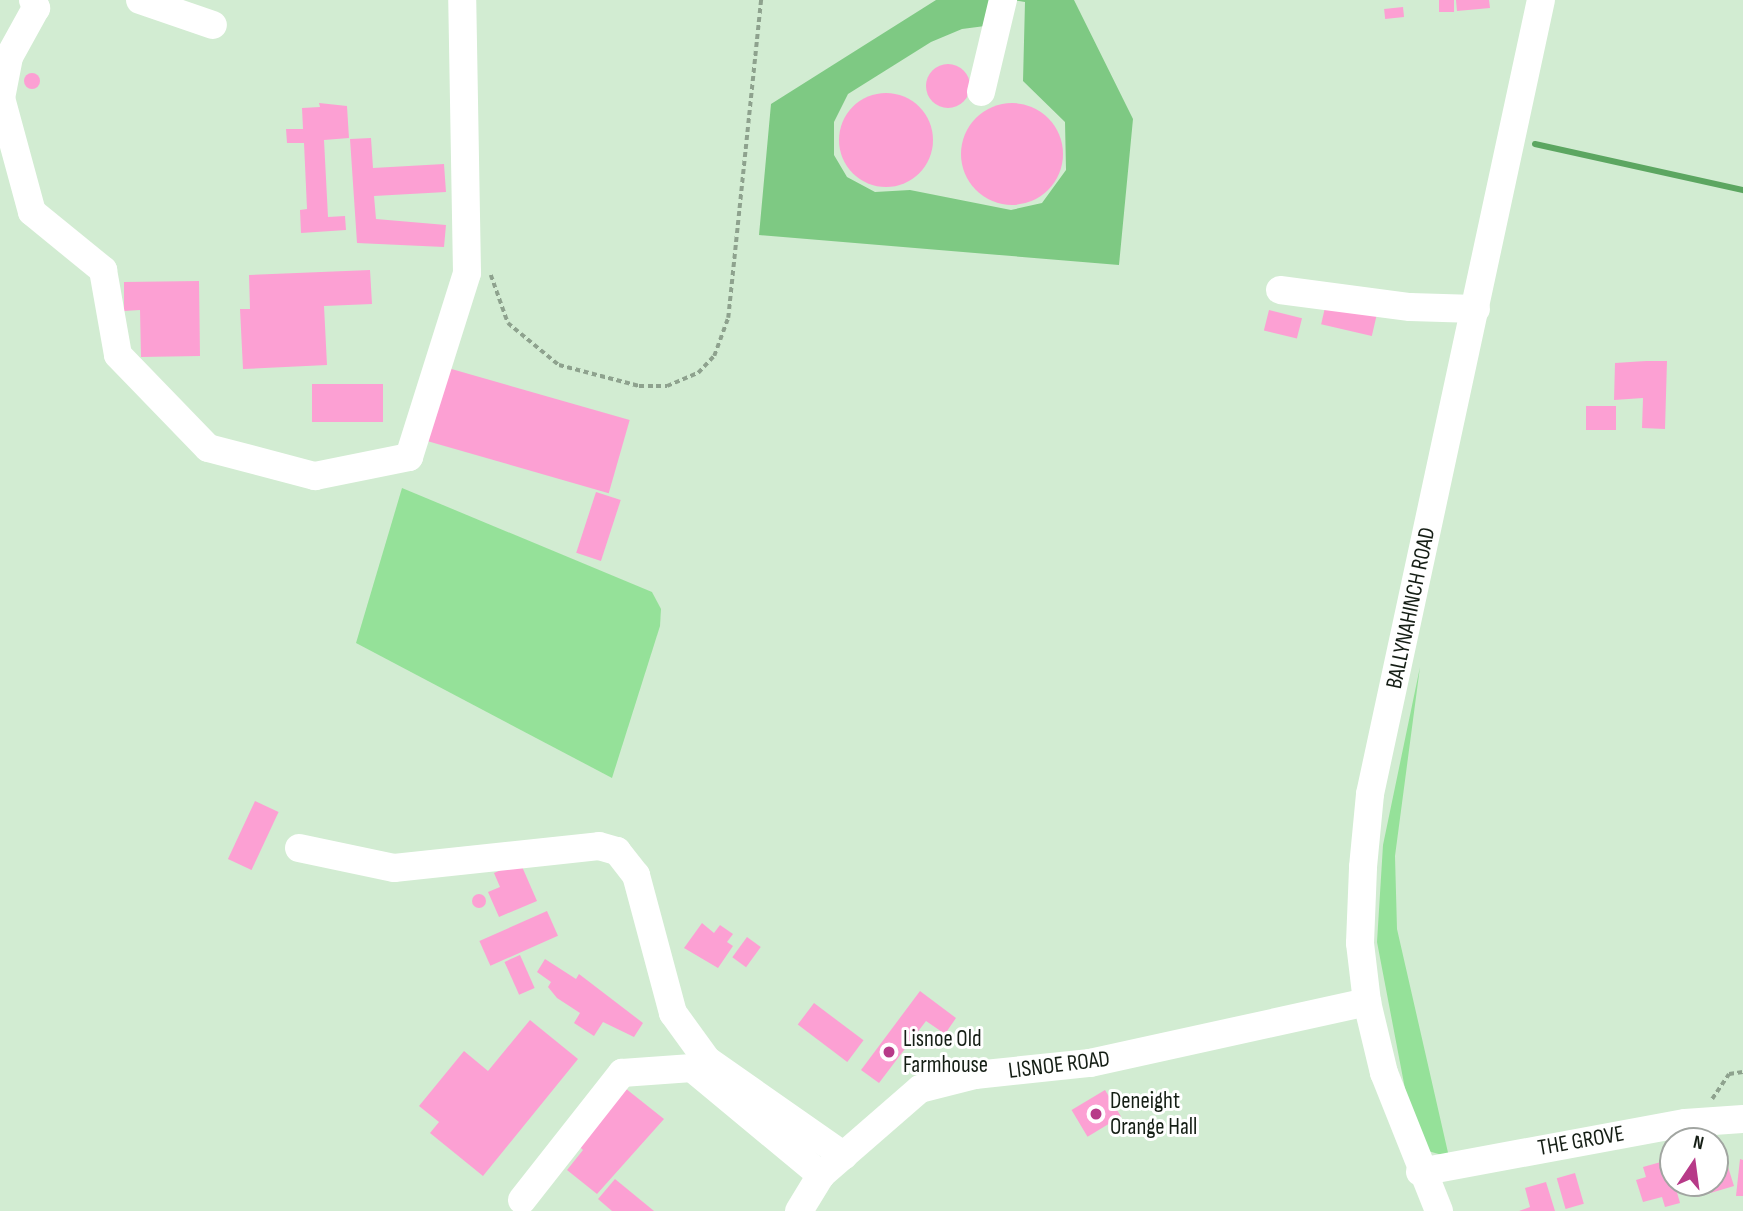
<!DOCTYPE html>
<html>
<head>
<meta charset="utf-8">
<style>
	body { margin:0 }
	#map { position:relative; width:1743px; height:1211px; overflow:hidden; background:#d2ecd2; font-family:"Sofia Sans Condensed",sans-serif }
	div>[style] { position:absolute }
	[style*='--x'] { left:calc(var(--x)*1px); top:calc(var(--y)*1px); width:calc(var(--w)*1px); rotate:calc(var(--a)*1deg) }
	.green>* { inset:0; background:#95e199 }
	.forest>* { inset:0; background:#7ec983 }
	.stream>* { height:6px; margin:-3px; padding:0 3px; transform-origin:3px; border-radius:3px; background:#5ca661 }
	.building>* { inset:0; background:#fca0d3; transform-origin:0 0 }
	.round { border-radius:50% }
	.path>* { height:3.5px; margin-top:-1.75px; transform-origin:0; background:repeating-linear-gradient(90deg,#8ea28e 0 5px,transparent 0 8.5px) }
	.minor>* { height:28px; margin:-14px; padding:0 14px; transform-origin:14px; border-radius:14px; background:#fff }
	.dots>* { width:19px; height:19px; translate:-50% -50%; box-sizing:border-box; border:4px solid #fff; border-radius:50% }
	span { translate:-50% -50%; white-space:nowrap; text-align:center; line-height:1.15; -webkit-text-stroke:6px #fff; paint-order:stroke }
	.street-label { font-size:23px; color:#151e15 }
	.poi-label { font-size:23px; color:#151e15 }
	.left { translate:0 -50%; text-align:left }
	.north { position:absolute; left:1659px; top:1127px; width:70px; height:70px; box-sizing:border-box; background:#fff; border:2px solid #a1a5a1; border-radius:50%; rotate:13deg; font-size:19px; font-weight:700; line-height:28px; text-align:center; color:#151e15 }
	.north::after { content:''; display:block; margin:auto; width:24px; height:32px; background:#b73a88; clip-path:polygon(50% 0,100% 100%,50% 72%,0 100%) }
</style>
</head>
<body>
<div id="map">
	<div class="green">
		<div style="clip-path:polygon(402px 488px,652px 592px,661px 609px,660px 626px,612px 778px,356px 643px)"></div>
		<div style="clip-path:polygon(1420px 667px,1395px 856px,1397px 929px,1449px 1157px,1428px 1151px,1406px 1094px,1377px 942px,1383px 845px)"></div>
	</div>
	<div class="forest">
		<div style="clip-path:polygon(936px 0,1009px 0,985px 26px,962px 29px,931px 42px,848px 94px,834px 122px,834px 155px,847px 177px,875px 192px,910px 190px,1011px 210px,1042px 203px,1066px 170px,1065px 122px,1023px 81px,1025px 2px,1012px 0,1074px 0,1133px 119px,1119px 265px,759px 235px,771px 104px)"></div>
	</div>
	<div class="stream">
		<div style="--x:1535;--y:144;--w:213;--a:12.5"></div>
	</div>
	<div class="building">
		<div style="left:1439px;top:0;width:15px;height:12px"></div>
		<div style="clip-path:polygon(1456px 0,1489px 0,1490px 8px,1457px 11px)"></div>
		<div style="left:1403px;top:7px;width:10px;height:19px;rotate:84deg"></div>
		<div class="round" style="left:926px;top:64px;width:44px;height:44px"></div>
		<div class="round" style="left:24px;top:73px;width:16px;height:16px"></div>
		<div class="round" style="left:839px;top:93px;width:94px;height:94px"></div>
		<div style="clip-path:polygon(319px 103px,347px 106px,349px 138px,324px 140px,328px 217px,345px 216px,346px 230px,301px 233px,300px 210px,307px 209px,304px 143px,287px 143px,286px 129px,303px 129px,302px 108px,320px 107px)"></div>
		<div class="round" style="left:961px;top:103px;width:102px;height:102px"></div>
		<div style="clip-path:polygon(371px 138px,373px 168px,444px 164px,446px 192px,374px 196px,376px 219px,446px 225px,444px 247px,357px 243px,350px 139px)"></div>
		<div style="clip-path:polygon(370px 270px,372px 304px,324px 306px,327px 365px,243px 369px,240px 309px,250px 309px,249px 275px)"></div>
		<div style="clip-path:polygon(199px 281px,200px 356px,141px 357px,140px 310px,124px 311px,124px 282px)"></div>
		<div style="left:1327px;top:299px;width:52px;height:26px;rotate:13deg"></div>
		<div style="left:1269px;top:310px;width:34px;height:21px;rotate:14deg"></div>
		<div style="clip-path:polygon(1646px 361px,1667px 361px,1665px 429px,1642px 428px,1643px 398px,1614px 400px,1615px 363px)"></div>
		<div style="left:448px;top:368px;width:189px;height:76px;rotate:16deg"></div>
		<div style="left:383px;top:384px;width:38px;height:71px;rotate:90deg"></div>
		<div style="left:1586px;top:406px;width:30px;height:24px"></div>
		<div style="left:596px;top:492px;width:26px;height:64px;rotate:18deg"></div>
		<div style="left:255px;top:801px;width:26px;height:64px;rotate:25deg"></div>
		<div style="clip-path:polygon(520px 862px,537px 901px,499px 917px,488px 892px,500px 887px,494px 873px)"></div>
		<div class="round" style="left:472px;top:894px;width:14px;height:14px"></div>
		<div style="left:547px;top:911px;width:27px;height:74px;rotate:66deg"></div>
		<div style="clip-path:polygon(702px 923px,714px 933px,720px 925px,733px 934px,727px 942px,733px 946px,718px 968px,684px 948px)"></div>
		<div style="left:747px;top:937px;width:17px;height:25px;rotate:36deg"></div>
		<div style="left:520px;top:955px;width:36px;height:17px;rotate:66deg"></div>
		<div style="clip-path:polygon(545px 959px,576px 979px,579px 974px,643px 1023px,634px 1037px,603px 1022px,594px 1036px,574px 1023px,580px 1013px,557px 998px,548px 987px,551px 982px,537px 972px)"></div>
		<div style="clip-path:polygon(920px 991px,956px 1018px,945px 1034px,926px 1021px,879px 1083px,861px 1070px)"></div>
		<div style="left:814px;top:1003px;width:62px;height:27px;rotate:37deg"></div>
		<div style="clip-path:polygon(530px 1020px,578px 1059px,483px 1176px,430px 1133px,439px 1122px,419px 1106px,464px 1051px,488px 1071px)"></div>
		<div style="clip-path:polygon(625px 1088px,664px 1119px,597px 1194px,567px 1170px,583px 1150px,578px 1145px)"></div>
		<div style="left:1105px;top:1090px;width:31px;height:39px;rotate:59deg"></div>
		<div style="clip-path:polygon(1724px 1154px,1734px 1186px,1697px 1197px,1692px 1183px,1715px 1183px,1715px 1157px)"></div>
		<div style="clip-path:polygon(1740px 1159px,1743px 1160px,1743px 1196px,1736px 1196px)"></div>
		<div style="clip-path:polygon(1668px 1160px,1680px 1203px,1665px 1207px,1662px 1197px,1643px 1202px,1636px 1180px,1646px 1177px,1643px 1167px)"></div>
		<div style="left:1575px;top:1173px;width:32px;height:19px;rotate:74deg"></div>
		<div style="clip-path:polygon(615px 1179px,654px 1211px,612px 1211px,598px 1199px)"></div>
		<div style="clip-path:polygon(1546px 1182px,1555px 1211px,1519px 1211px,1530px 1207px,1525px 1188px)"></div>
	</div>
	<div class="path">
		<div style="--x:491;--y:275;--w:51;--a:70.5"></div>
		<div style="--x:508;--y:323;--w:66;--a:39.5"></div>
		<div style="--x:559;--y:365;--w:83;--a:14.7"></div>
		<div style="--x:639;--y:386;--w:28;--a:0"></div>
		<div style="--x:667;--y:386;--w:34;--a:-23"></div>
		<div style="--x:698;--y:373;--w:23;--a:-47"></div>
		<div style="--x:714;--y:356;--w:40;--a:-69.8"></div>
		<div style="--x:728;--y:318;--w:320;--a:-84.1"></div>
		<div style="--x:1712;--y:1099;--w:30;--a:-56"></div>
		<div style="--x:1729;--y:1074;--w:14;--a:-8"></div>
	</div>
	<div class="minor">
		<div style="--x:33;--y:0;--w:9;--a:69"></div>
		<div style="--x:36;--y:8;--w:56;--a:118.9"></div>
		<div style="--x:9;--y:57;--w:42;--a:101"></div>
		<div style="--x:1;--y:98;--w:118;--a:74.8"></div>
		<div style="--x:32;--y:212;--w:92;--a:39.2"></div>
		<div style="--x:103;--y:270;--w:86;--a:80"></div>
		<div style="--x:118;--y:355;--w:129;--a:45.9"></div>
		<div style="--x:208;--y:448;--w:111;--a:14.7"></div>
		<div style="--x:315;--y:476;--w:96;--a:-11.4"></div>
		<div style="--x:409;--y:457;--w:193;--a:-72.5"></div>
		<div style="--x:467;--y:273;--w:273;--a:-91"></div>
		<div style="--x:140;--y:0;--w:77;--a:18.9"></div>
		<div style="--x:981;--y:92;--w:95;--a:-76.6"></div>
		<div style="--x:1280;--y:290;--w:131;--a:7.5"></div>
		<div style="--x:1410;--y:307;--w:66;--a:1.7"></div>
		<div style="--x:299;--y:848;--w:97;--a:11.9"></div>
		<div style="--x:394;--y:868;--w:206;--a:-6.1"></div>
		<div style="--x:599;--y:846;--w:19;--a:16"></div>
		<div style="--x:617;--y:851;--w:31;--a:52"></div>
		<div style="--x:636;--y:875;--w:143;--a:75"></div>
		<div style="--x:673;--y:1013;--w:58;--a:54.1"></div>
		<div style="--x:707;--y:1060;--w:167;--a:35"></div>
		<div style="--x:1420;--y:1172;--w:269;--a:-10.5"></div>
		<div style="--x:1685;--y:1123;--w:58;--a:-3.9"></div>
		<div style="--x:522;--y:1200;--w:162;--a:-51.8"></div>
		<div style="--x:622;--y:1073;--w:70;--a:-4.1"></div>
		<div style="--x:692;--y:1068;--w:168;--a:39.7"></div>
		<div style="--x:799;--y:1211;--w:42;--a:-58.6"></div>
		<div style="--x:821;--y:1175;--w:131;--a:-41"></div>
		<div style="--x:920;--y:1089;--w:57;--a:-14.3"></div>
		<div style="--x:975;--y:1075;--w:116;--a:-6"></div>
		<div style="--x:1090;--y:1063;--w:284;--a:-12.4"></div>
		<div style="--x:1439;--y:1211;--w:149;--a:-111.7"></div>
		<div style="--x:1384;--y:1073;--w:73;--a:-103.5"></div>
		<div style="--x:1367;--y:1002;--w:59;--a:-96.8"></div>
		<div style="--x:1360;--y:943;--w:76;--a:-87.7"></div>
		<div style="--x:1363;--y:867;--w:73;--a:-84.5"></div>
		<div style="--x:1370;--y:794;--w:812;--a:-77.85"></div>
	</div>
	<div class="dots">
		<div style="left:889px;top:1052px;background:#b73a88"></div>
		<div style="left:1096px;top:1114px;background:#b73a88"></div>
	</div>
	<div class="street-label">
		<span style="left:1411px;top:608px;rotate:-78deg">BALLYNAHINCH ROAD</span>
		<span style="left:1059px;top:1065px;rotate:-7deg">LISNOE ROAD</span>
		<span style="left:1581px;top:1141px;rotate:-10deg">THE GROVE</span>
	</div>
	<div class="poi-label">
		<span class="left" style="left:903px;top:1052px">Lisnoe Old<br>Farmhouse</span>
		<span class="left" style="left:1110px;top:1114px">Deneight<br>Orange Hall</span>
	</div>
	<div class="north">N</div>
</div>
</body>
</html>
